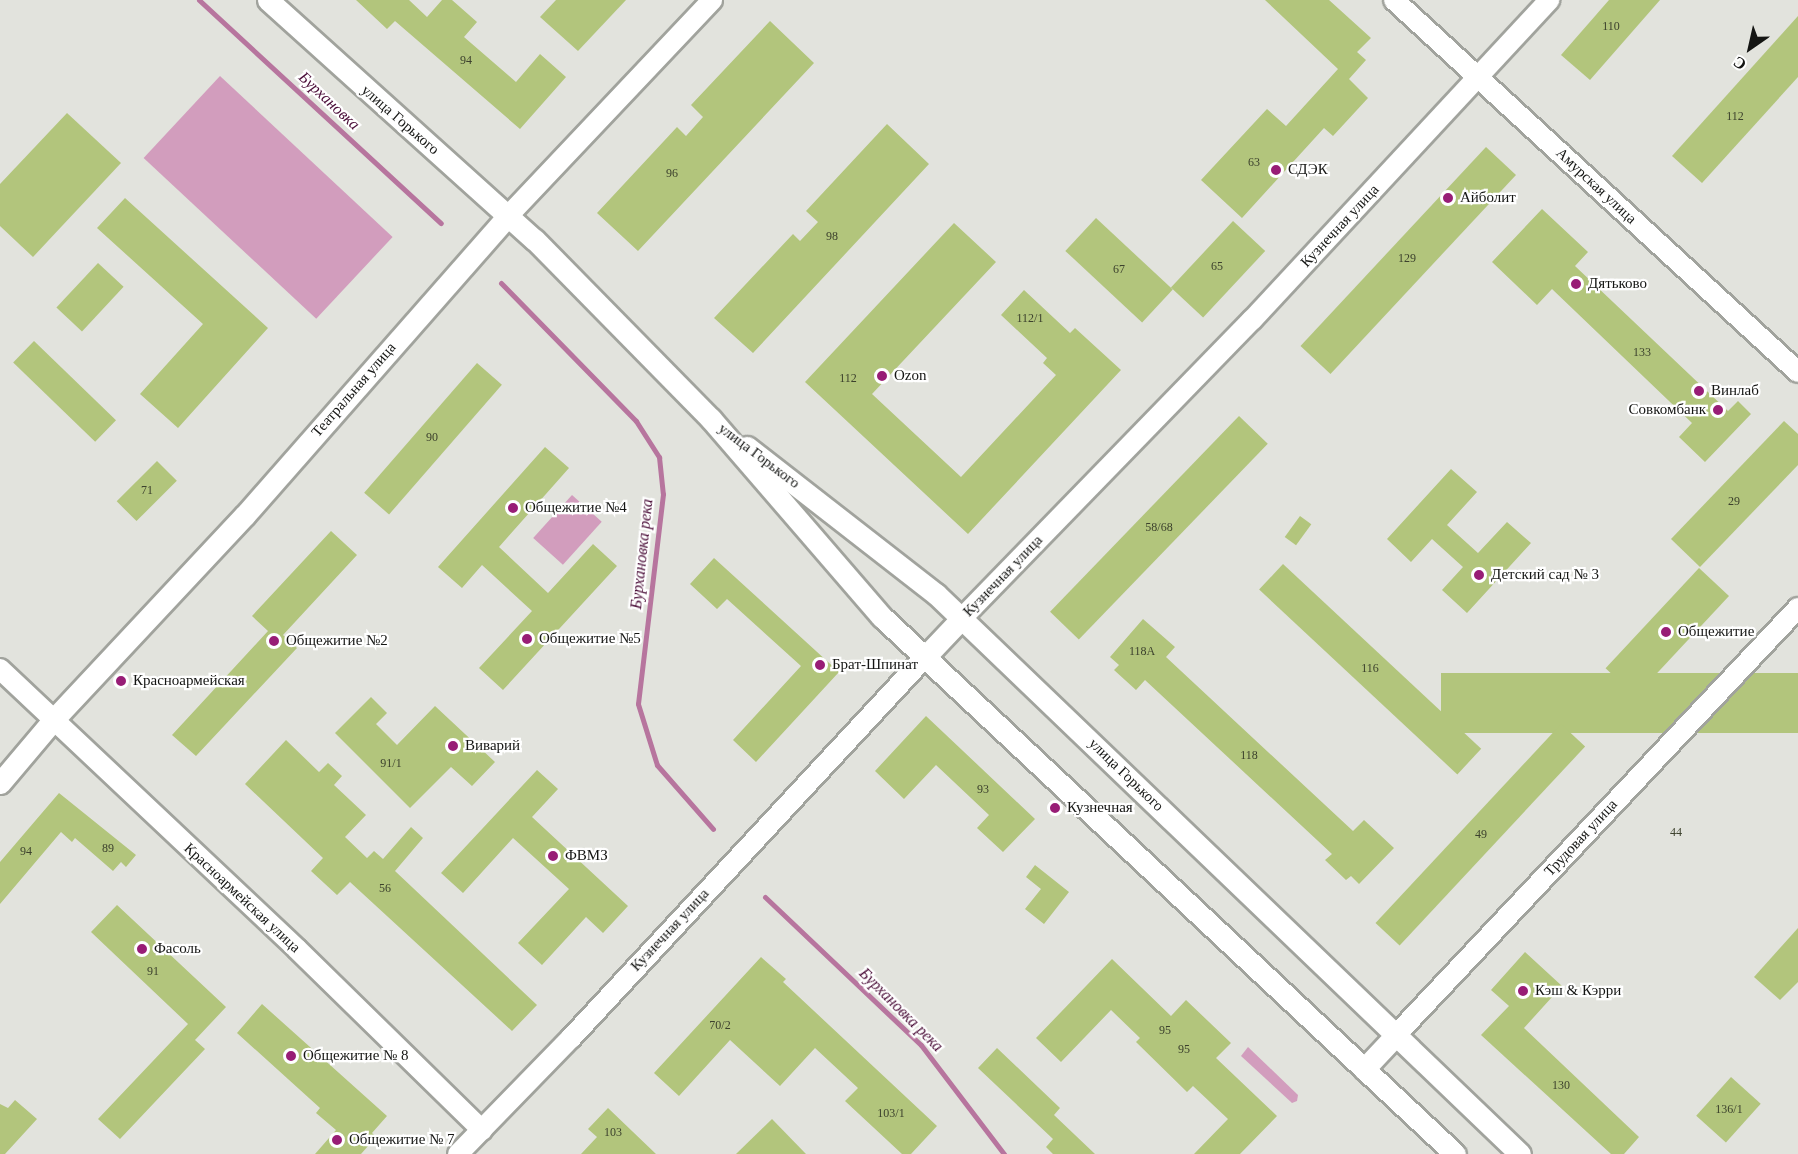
<!DOCTYPE html>
<html>
<head>
<meta charset="utf-8">
<style>
	body { margin:0 }
	#map { position:relative; width:1798px; height:1154px; overflow:hidden; background:#e2e3dd; font-family:Georgia,serif }
	div>[style] { position:absolute }
	[style*='--x'] { left:calc(var(--x)*1px); top:calc(var(--y)*1px); width:calc(var(--w)*1px); rotate:calc(var(--a)*1deg) }
	.green>* { inset:0; background:#d29dbd; transform-origin:0 0 }
	.stream>* { height:5px; margin:-2.5px; padding:0 2.5px; transform-origin:2.5px; border-radius:2.5px; background:#b7759e }
	.building>* { inset:0; background:#b2c57c; transform-origin:0 0 }
	.roads { filter:drop-shadow(2px 0 #a1a39d) drop-shadow(-2px 0 #a1a39d) drop-shadow(0 2px #a1a39d) drop-shadow(0 -2px #a1a39d) }
	.secondary>* { height:20px; margin:-10px; padding:0 10px; transform-origin:10px; border-radius:10px; background:#fff }
	.primary>* { height:21px; margin:-10.5px; padding:0 10.5px; transform-origin:10.5px; border-radius:10.5px; background:#fff }
	.dots>* { width:16px; height:16px; translate:-50% -50%; box-sizing:border-box; border:3px solid #fff; border-radius:50% }
	span { translate:-50% -50%; white-space:nowrap; text-align:center; line-height:1.15; -webkit-text-stroke:4.5px #fff; paint-order:stroke }
	.number-label { font-size:12px; color:#3c412d }
	.number-label span { -webkit-text-stroke-width:0 }
	.street-label { font-size:15px; color:#141513 }
	.poi-label { font-size:15px; color:#141513 }
	.left { translate:0 -50%; text-align:left }
	.right { translate:-100% -50%; text-align:right }
	.water-label { font-size:16px; color:#490c37; font-style:italic }
	.north { position:absolute; left:1720px; top:18px; width:60px; height:60px; -webkit-text-stroke:4px #fff; paint-order:stroke; rotate:214deg; font-size:16px; font-weight:700; line-height:24px; text-align:center; color:#141513 }
	.north::after { content:''; display:block; margin:auto; width:21px; height:27px; background:#141513; clip-path:polygon(50% 0,100% 100%,50% 72%,0 100%) }
</style>
</head>
<body>
<div id="map">
	<div class="green">
		<div style="left:220px;top:76px;width:236px;height:112px;rotate:43deg"></div>
		<div style="left:572px;top:495px;width:40px;height:58px;rotate:42deg"></div>
		<div style="clip-path:polygon(1248px 1047px,1298px 1095px,1297px 1101px,1292px 1103px,1241px 1056px)"></div>
	</div>
	<div class="stream">
		<div style="--x:199;--y:0;--w:329;--a:42.7"></div>
		<div style="--x:501;--y:283;--w:193;--a:45.6"></div>
		<div style="--x:636;--y:421;--w:43;--a:57.4"></div>
		<div style="--x:659;--y:457;--w:37;--a:84"></div>
		<div style="--x:663;--y:494;--w:211;--a:96.8"></div>
		<div style="--x:638;--y:704;--w:64;--a:72.7"></div>
		<div style="--x:657;--y:765;--w:85;--a:48.8"></div>
		<div style="--x:765;--y:897;--w:215;--a:43.5"></div>
		<div style="--x:921;--y:1045;--w:137;--a:52.7"></div>
	</div>
	<div class="building">
		<div style="clip-path:polygon(356px 0,409px 0,427px 17px,442px 0,452px 0,477px 22px,464px 37px,516px 82px,540px 54px,566px 77px,520px 129px,395px 21px,387px 29px)"></div>
		<div style="clip-path:polygon(556px 0,626px 0,578px 51px,540px 17px)"></div>
		<div style="clip-path:polygon(1265px 0,1329px 0,1371px 38px,1357px 52px,1366px 60px,1349px 79px,1368px 98px,1333px 136px,1324px 128px,1242px 218px,1201px 180px,1267px 109px,1286px 126px,1338px 69px)"></div>
		<div style="clip-path:polygon(1609px 0,1660px 0,1590px 80px,1561px 55px)"></div>
		<div style="clip-path:polygon(1798px 16px,1798px 77px,1702px 183px,1672px 156px)"></div>
		<div style="clip-path:polygon(770px 21px,814px 63px,638px 251px,597px 213px,677px 127px,686px 136px,703px 117px,691px 105px)"></div>
		<div style="clip-path:polygon(67px 113px,121px 163px,33px 257px,0 226px,0 184px)"></div>
		<div style="clip-path:polygon(887px 124px,929px 164px,753px 353px,714px 318px,793px 234px,800px 241px,818px 222px,806px 211px)"></div>
		<div style="left:1486px;top:147px;width:41px;height:272px;rotate:43deg"></div>
		<div style="clip-path:polygon(125px 198px,268px 328px,178px 428px,140px 394px,203px 324px,97px 228px)"></div>
		<div style="clip-path:polygon(1542px 209px,1588px 252px,1575px 266px,1728px 411px,1738px 401px,1751px 414px,1705px 462px,1679px 437px,1692px 423px,1552px 289px,1537px 305px,1492px 262px)"></div>
		<div style="left:1096px;top:218px;width:105px;height:45px;rotate:43deg"></div>
		<div style="left:1233px;top:221px;width:44px;height:91px;rotate:43deg"></div>
		<div style="clip-path:polygon(954px 223px,996px 262px,872px 394px,961px 477px,1056px 375px,1043px 363px,1047px 358px,1001px 315px,1024px 290px,1070px 333px,1075px 328px,1121px 370px,968px 534px,805px 382px)"></div>
		<div style="left:98px;top:263px;width:35px;height:61px;rotate:43deg"></div>
		<div style="left:34px;top:341px;width:114px;height:30px;rotate:44deg"></div>
		<div style="left:477px;top:363px;width:33px;height:172px;rotate:41deg"></div>
		<div style="left:1239px;top:416px;width:40px;height:272px;rotate:44deg"></div>
		<div style="clip-path:polygon(1784px 421px,1798px 434px,1798px 465px,1700px 567px,1671px 539px)"></div>
		<div style="clip-path:polygon(545px 447px,569px 468px,499px 547px,548px 593px,593px 544px,617px 566px,503px 690px,479px 668px,532px 611px,482px 565px,462px 588px,438px 567px)"></div>
		<div style="left:157px;top:461px;width:28px;height:57px;rotate:45deg"></div>
		<div style="clip-path:polygon(1451px 469px,1477px 492px,1447px 525px,1478px 553px,1507px 522px,1531px 543px,1467px 613px,1442px 590px,1463px 567px,1432px 539px,1411px 562px,1387px 539px)"></div>
		<div style="left:1300px;top:516px;width:14px;height:26px;rotate:36deg"></div>
		<div style="clip-path:polygon(331px 531px,357px 555px,283px 635px,297px 648px,196px 756px,172px 735px,268px 631px,252px 616px)"></div>
		<div style="clip-path:polygon(714px 558px,839px 672px,756px 762px,733px 740px,801px 666px,727px 599px,717px 609px,690px 584px)"></div>
		<div style="left:1283px;top:564px;width:271px;height:35px;rotate:43deg"></div>
		<div style="left:1699px;top:568px;width:41px;height:137px;rotate:43deg"></div>
		<div style="clip-path:polygon(1143px 619px,1175px 647px,1166px 657px,1353px 831px,1364px 820px,1394px 848px,1359px 884px,1351px 876px,1346px 880px,1325px 860px,1332px 854px,1145px 680px,1136px 690px,1114px 670px,1119px 665px,1110px 657px)"></div>
		<div style="left:1798px;top:673px;width:60px;height:357px;rotate:90deg"></div>
		<div style="clip-path:polygon(371px 697px,387px 713px,376px 724px,397px 745px,435px 706px,495px 762px,472px 786px,451px 767px,410px 808px,335px 733px)"></div>
		<div style="clip-path:polygon(926px 716px,1035px 819px,1003px 852px,977px 828px,989px 815px,936px 765px,904px 799px,875px 771px)"></div>
		<div style="left:1561px;top:724px;width:33px;height:272px;rotate:43deg"></div>
		<div style="clip-path:polygon(286px 740px,319px 772px,328px 763px,342px 776px,334px 785px,366px 815px,345px 837px,367px 858px,374px 851px,383px 859px,411px 827px,423px 838px,395px 871px,537px 1005px,512px 1031px,350px 882px,337px 895px,311px 871px,323px 858px,245px 784px)"></div>
		<div style="clip-path:polygon(537px 770px,558px 789px,532px 817px,628px 906px,603px 933px,586px 917px,542px 965px,518px 943px,569px 889px,513px 838px,463px 893px,441px 873px)"></div>
		<div style="clip-path:polygon(59px 793px,136px 855px,126px 867px,121px 862px,113px 871px,75px 838px,72px 842px,61px 832px,0 904px,0 862px)"></div>
		<div style="clip-path:polygon(1035px 865px,1069px 892px,1044px 924px,1025px 909px,1041px 889px,1026px 877px)"></div>
		<div style="clip-path:polygon(117px 905px,226px 1007px,195px 1040px,205px 1049px,120px 1139px,98px 1119px,188px 1024px,91px 932px)"></div>
		<div style="clip-path:polygon(1798px 928px,1798px 982px,1780px 1000px,1754px 977px)"></div>
		<div style="clip-path:polygon(1525px 952px,1562px 986px,1524px 1028px,1639px 1137px,1624px 1154px,1611px 1154px,1481px 1035px,1509px 1006px,1491px 990px)"></div>
		<div style="clip-path:polygon(761px 957px,786px 979px,783px 982px,937px 1126px,911px 1154px,902px 1154px,845px 1101px,858px 1088px,815px 1048px,780px 1086px,730px 1040px,679px 1096px,654px 1073px)"></div>
		<div style="clip-path:polygon(1112px 959px,1171px 1016px,1186px 1000px,1231px 1043px,1216px 1058px,1277px 1116px,1240px 1154px,1194px 1154px,1228px 1119px,1193px 1086px,1187px 1092px,1136px 1042px,1140px 1038px,1111px 1010px,1061px 1062px,1036px 1038px)"></div>
		<div style="clip-path:polygon(262px 1004px,387px 1116px,372px 1133px,376px 1137px,361px 1154px,315px 1154px,336px 1130px,316px 1113px,320px 1108px,237px 1033px)"></div>
		<div style="clip-path:polygon(997px 1048px,1060px 1108px,1054px 1115px,1095px 1154px,1053px 1154px,1046px 1147px,1053px 1139px,978px 1068px)"></div>
		<div style="left:1731px;top:1077px;width:40px;height:52px;rotate:42deg"></div>
		<div style="clip-path:polygon(15px 1100px,37px 1119px,5px 1154px,0 1154px,0 1104px,8px 1108px)"></div>
		<div style="clip-path:polygon(608px 1108px,656px 1154px,581px 1154px,597px 1137px,588px 1129px)"></div>
		<div style="clip-path:polygon(772px 1119px,806px 1154px,736px 1154px)"></div>
	</div>
	<div class="roads">
		<div class="secondary">
			<div style="--x:1394;--y:0;--w:549;--a:42.64"></div>
			<div style="--x:508;--y:216;--w:297;--a:-46.6"></div>
			<div style="--x:962;--y:618;--w:416;--a:-45.8"></div>
			<div style="--x:1252;--y:320;--w:437;--a:-47.1"></div>
			<div style="--x:0;--y:669;--w:408;--a:43.3"></div>
			<div style="--x:297;--y:949;--w:259;--a:44.4"></div>
			<div style="--x:1395;--y:1036;--w:588;--a:-46.72"></div>
			<div style="--x:458;--y:1154;--w:162;--a:-45.8"></div>
			<div style="--x:571;--y:1038;--w:520;--a:-47.1"></div>
		</div>
		<div class="primary">
			<div style="--x:268;--y:0;--w:359;--a:42"></div>
			<div style="--x:535;--y:240;--w:251;--a:45.5"></div>
			<div style="--x:711;--y:419;--w:262;--a:49.2"></div>
			<div style="--x:882;--y:617;--w:785;--a:43.14"></div>
			<div style="--x:747;--y:447;--w:239;--a:37.9"></div>
			<div style="--x:936;--y:594;--w:809;--a:43.8"></div>
			<div style="--x:925;--y:657;--w:54;--a:-46.5"></div>
			<div style="--x:0;--y:783;--w:84;--a:-49.8"></div>
			<div style="--x:54;--y:719;--w:279;--a:-46.9"></div>
			<div style="--x:245;--y:515;--w:398;--a:-48.7"></div>
			<div style="--x:1364;--y:1069;--w:45;--a:-46.8"></div>
		</div>
	</div>
	<div class="dots">
		<div style="left:1276px;top:170px;background:#981d76"></div>
		<div style="left:1448px;top:198px;background:#981d76"></div>
		<div style="left:1576px;top:284px;background:#981d76"></div>
		<div style="left:882px;top:376px;background:#981d76"></div>
		<div style="left:1699px;top:391px;background:#981d76"></div>
		<div style="left:1718px;top:410px;background:#981d76"></div>
		<div style="left:513px;top:508px;background:#981d76"></div>
		<div style="left:1479px;top:575px;background:#981d76"></div>
		<div style="left:1666px;top:632px;background:#981d76"></div>
		<div style="left:527px;top:639px;background:#981d76"></div>
		<div style="left:274px;top:641px;background:#981d76"></div>
		<div style="left:820px;top:665px;background:#981d76"></div>
		<div style="left:121px;top:681px;background:#981d76"></div>
		<div style="left:453px;top:746px;background:#981d76"></div>
		<div style="left:1055px;top:808px;background:#981d76"></div>
		<div style="left:553px;top:856px;background:#981d76"></div>
		<div style="left:142px;top:949px;background:#981d76"></div>
		<div style="left:1523px;top:991px;background:#981d76"></div>
		<div style="left:291px;top:1056px;background:#981d76"></div>
		<div style="left:337px;top:1140px;background:#981d76"></div>
	</div>
	<div class="number-label">
		<span style="left:1611px;top:27px">110</span>
		<span style="left:466px;top:61px">94</span>
		<span style="left:1735px;top:117px">112</span>
		<span style="left:1254px;top:163px">63</span>
		<span style="left:672px;top:174px">96</span>
		<span style="left:832px;top:237px">98</span>
		<span style="left:1407px;top:259px">129</span>
		<span style="left:1217px;top:267px">65</span>
		<span style="left:1119px;top:270px">67</span>
		<span style="left:1030px;top:319px">112/1</span>
		<span style="left:1642px;top:353px">133</span>
		<span style="left:848px;top:379px">112</span>
		<span style="left:432px;top:438px">90</span>
		<span style="left:147px;top:491px">71</span>
		<span style="left:1734px;top:502px">29</span>
		<span style="left:1159px;top:528px">58/68</span>
		<span style="left:1142px;top:652px">118А</span>
		<span style="left:1370px;top:669px">116</span>
		<span style="left:1249px;top:756px">118</span>
		<span style="left:391px;top:764px">91/1</span>
		<span style="left:983px;top:790px">93</span>
		<span style="left:1676px;top:833px">44</span>
		<span style="left:1481px;top:835px">49</span>
		<span style="left:108px;top:849px">89</span>
		<span style="left:26px;top:852px">94</span>
		<span style="left:385px;top:889px">56</span>
		<span style="left:153px;top:972px">91</span>
		<span style="left:720px;top:1026px">70/2</span>
		<span style="left:1165px;top:1031px">95</span>
		<span style="left:1184px;top:1050px">95</span>
		<span style="left:1561px;top:1086px">130</span>
		<span style="left:1729px;top:1110px">136/1</span>
		<span style="left:891px;top:1114px">103/1</span>
		<span style="left:613px;top:1133px">103</span>
	</div>
	<div class="street-label">
		<span style="left:400px;top:120px;rotate:41deg">улица Горького</span>
		<span style="left:1596px;top:186px;rotate:43deg">Амурская улица</span>
		<span style="left:1340px;top:226px;rotate:-47deg">Кузнечная улица</span>
		<span style="left:354px;top:390px;rotate:-49deg">Театральная улица</span>
		<span style="left:759px;top:456px;rotate:37deg">улица Горького</span>
		<span style="left:1003px;top:576px;rotate:-46deg">Кузнечная улица</span>
		<span style="left:1126px;top:775px;rotate:44deg">улица Горького</span>
		<span style="left:1581px;top:838px;rotate:-47deg">Трудовая улица</span>
		<span style="left:242px;top:898px;rotate:43deg">Красноармейская улица</span>
		<span style="left:670px;top:930px;rotate:-47deg">Кузнечная улица</span>
	</div>
	<div class="poi-label">
		<span class="left" style="left:1288px;top:170px">СДЭК</span>
		<span class="left" style="left:1460px;top:198px">Айболит</span>
		<span class="left" style="left:1588px;top:284px">Дятьково</span>
		<span class="left" style="left:894px;top:376px">Ozon</span>
		<span class="left" style="left:1711px;top:391px">Винлаб</span>
		<span class="right" style="left:1706px;top:410px">Совкомбанк</span>
		<span class="left" style="left:525px;top:508px">Общежитие №4</span>
		<span class="left" style="left:1491px;top:575px">Детский сад № 3</span>
		<span class="left" style="left:1678px;top:632px">Общежитие</span>
		<span class="left" style="left:539px;top:639px">Общежитие №5</span>
		<span class="left" style="left:286px;top:641px">Общежитие №2</span>
		<span class="left" style="left:832px;top:665px">Брат-Шпинат</span>
		<span class="left" style="left:133px;top:681px">Красноармейская</span>
		<span class="left" style="left:465px;top:746px">Виварий</span>
		<span class="left" style="left:1067px;top:808px">Кузнечная</span>
		<span class="left" style="left:565px;top:856px">ФВМЗ</span>
		<span class="left" style="left:154px;top:949px">Фасоль</span>
		<span class="left" style="left:1535px;top:991px">Кэш &amp; Кэрри</span>
		<span class="left" style="left:303px;top:1056px">Общежитие № 8</span>
		<span class="left" style="left:349px;top:1140px">Общежитие № 7</span>
	</div>
	<div class="water-label">
		<span style="left:329px;top:101px;rotate:43deg">Бурхановка</span>
		<span style="left:642px;top:554px;rotate:-84deg">Бурхановка река</span>
		<span style="left:901px;top:1010px;rotate:45deg">Бурхановка река</span>
	</div>
	<div class="north">С</div>
</div>
</body>
</html>
